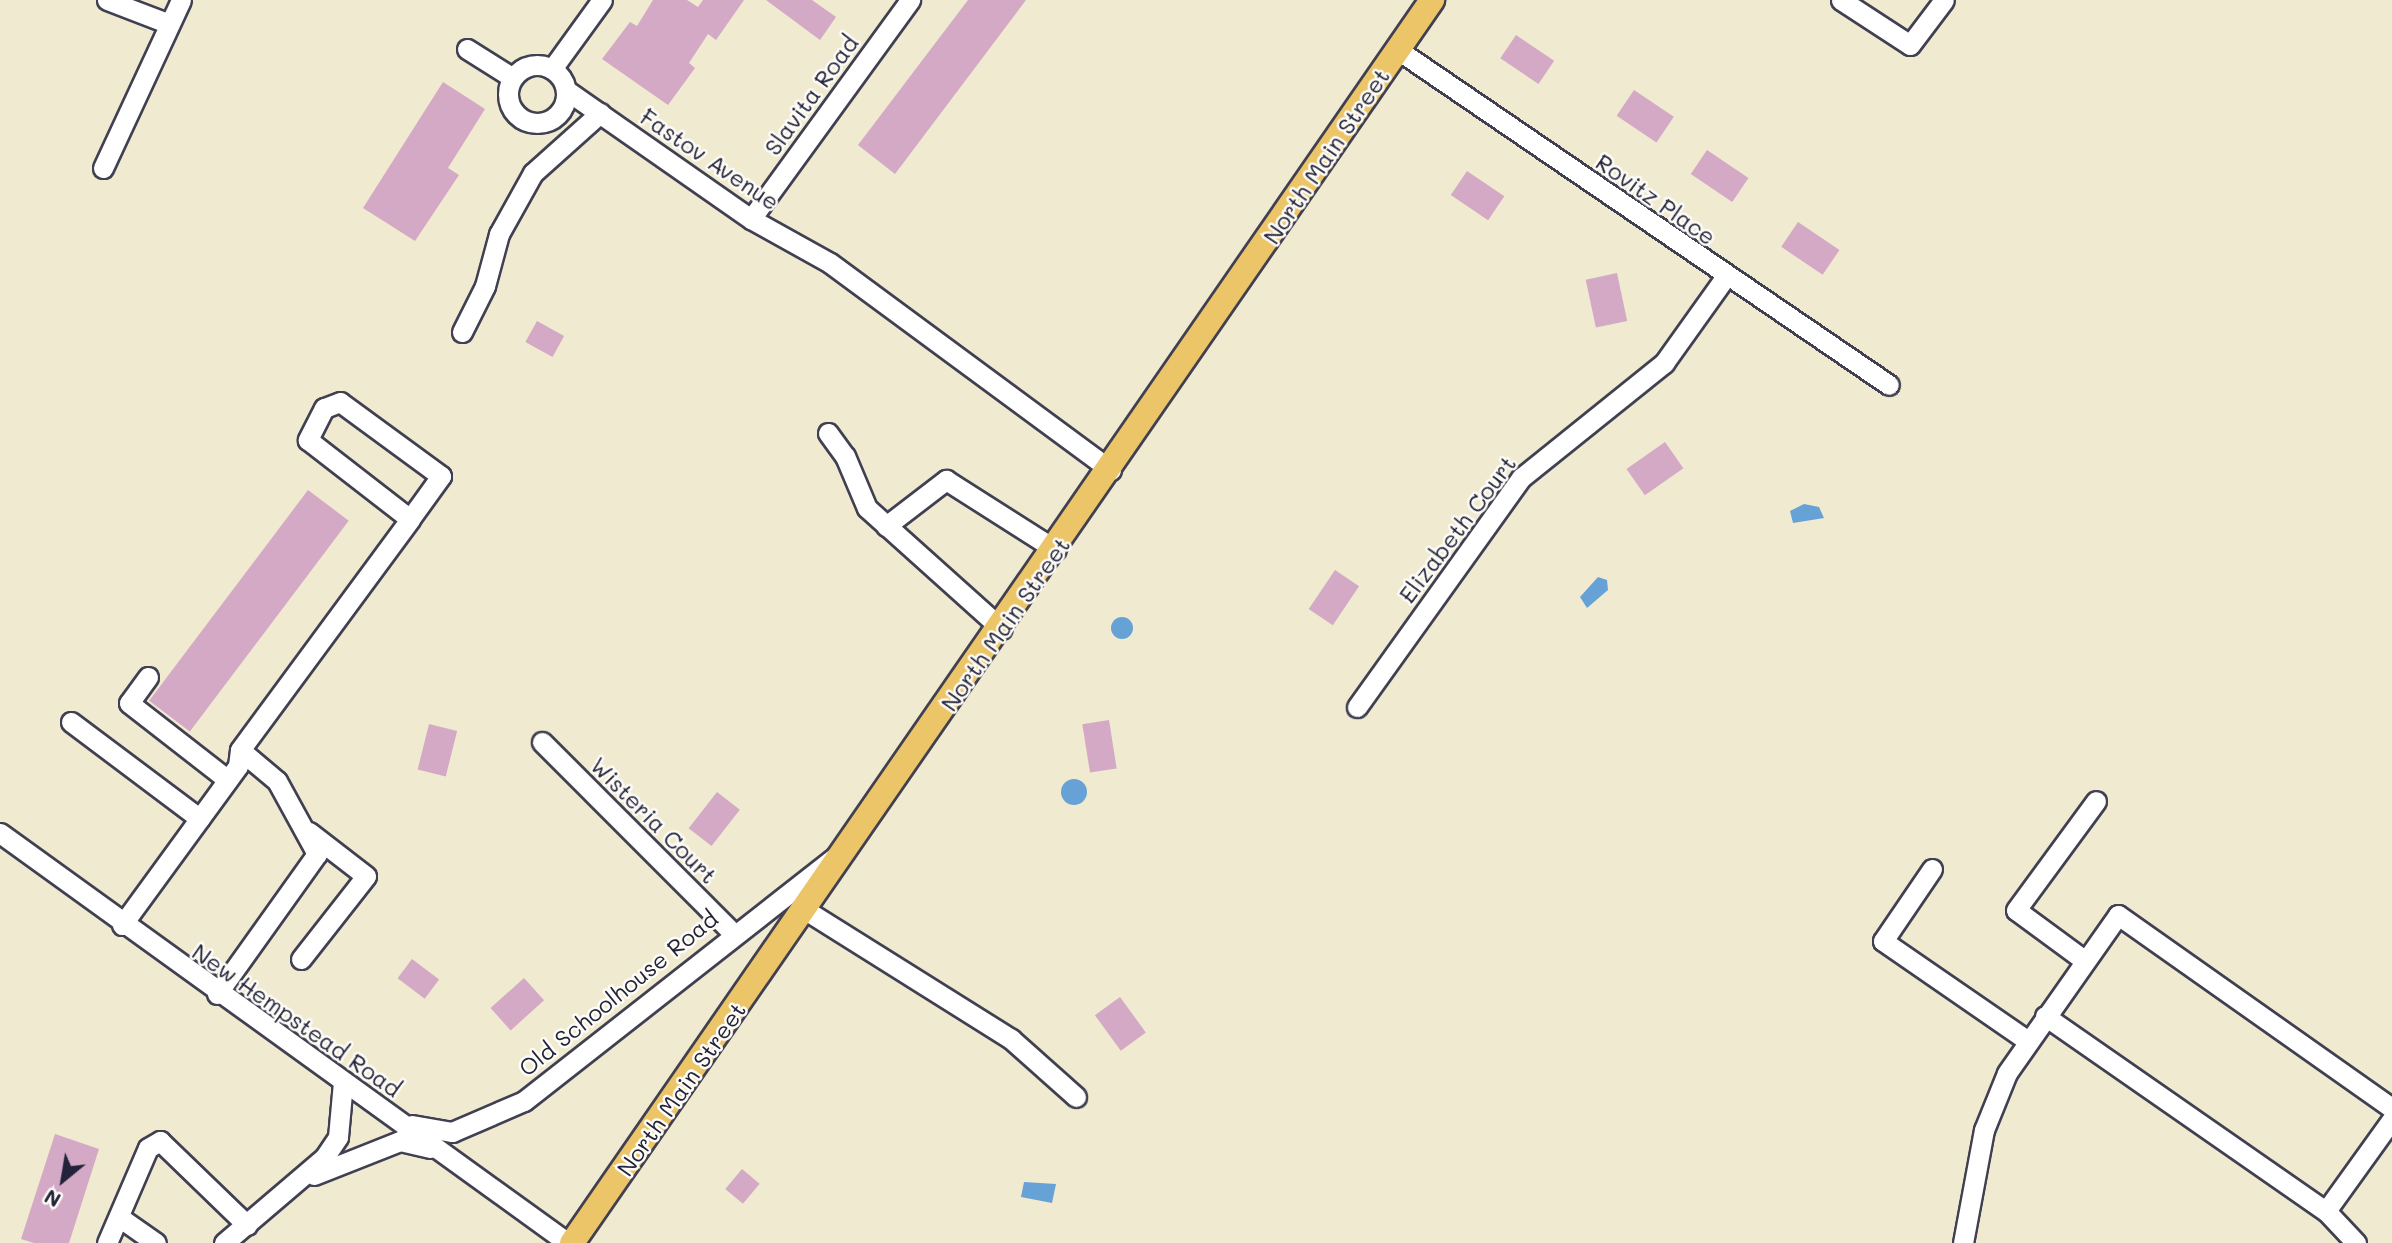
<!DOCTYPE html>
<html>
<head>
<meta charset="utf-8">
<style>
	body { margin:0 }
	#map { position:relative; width:2392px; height:1243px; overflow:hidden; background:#f0ead1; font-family:Mali,sans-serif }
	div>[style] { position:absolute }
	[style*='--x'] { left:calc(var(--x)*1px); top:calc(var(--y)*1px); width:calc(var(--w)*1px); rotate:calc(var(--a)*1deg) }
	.water>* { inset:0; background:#66a2d6 }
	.round { border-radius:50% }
	.building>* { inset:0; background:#d3a9c5; transform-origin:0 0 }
	.roads { filter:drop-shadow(2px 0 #414052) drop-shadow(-2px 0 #414052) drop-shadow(0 2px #414052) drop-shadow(0 -2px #414052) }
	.minor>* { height:19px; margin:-9.5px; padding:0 9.5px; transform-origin:9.5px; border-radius:9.5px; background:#fff }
	.minor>.ring { margin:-9.5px; padding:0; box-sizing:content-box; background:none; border:19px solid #fff; border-radius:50% }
	.major>* { height:24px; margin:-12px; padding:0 12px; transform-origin:12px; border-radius:12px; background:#ecc569 }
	span { translate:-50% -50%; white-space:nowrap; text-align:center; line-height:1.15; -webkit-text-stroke:5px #fdfcf7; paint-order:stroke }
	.street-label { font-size:23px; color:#22223b }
	.north { position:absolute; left:28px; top:1145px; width:70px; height:70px; -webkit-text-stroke:5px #fdfcf7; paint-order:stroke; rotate:210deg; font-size:19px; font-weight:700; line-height:28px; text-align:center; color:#22223b }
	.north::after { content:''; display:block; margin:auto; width:24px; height:32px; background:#22223b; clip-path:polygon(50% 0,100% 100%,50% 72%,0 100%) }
</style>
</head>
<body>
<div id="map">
	<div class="water">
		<div style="clip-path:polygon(1804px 504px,1819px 507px,1824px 518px,1793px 523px,1790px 511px)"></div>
		<div style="clip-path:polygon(1598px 577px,1607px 580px,1608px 590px,1587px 608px,1580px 597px)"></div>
		<div class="round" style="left:1111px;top:617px;width:22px;height:22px"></div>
		<div class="round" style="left:1061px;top:779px;width:26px;height:26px"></div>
		<div style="clip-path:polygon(1024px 1182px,1056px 1184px,1052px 1203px,1021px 1197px)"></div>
	</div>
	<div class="building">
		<div style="clip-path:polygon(653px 0,687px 0,698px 7px,703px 0,744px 0,716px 40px,708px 34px,689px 63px,695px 68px,668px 105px,602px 59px,630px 22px,637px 26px)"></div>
		<div style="clip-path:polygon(766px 0,812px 0,836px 17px,820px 40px)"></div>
		<div style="clip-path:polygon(968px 0,1026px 0,895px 174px,858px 145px)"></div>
		<div style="left:1516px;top:35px;width:46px;height:28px;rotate:34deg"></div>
		<div style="clip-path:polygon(443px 82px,485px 109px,448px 168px,459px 175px,415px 241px,363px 208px)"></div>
		<div style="left:1634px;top:90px;width:48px;height:31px;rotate:34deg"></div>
		<div style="left:1707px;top:150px;width:50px;height:29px;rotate:34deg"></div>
		<div style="left:1467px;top:171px;width:45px;height:29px;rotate:34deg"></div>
		<div style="left:1798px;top:222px;width:50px;height:30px;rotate:34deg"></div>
		<div style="left:1617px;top:273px;width:49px;height:32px;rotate:78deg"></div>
		<div style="left:537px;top:321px;width:31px;height:24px;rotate:29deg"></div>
		<div style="left:1665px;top:442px;width:32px;height:47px;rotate:55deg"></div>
		<div style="left:308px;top:490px;width:51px;height:264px;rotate:37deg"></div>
		<div style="left:1335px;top:570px;width:29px;height:47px;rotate:34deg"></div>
		<div style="left:1109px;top:720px;width:49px;height:27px;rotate:81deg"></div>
		<div style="left:429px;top:724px;width:29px;height:47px;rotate:14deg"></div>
		<div style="left:717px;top:792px;width:29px;height:46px;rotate:38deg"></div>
		<div style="left:412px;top:959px;width:34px;height:24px;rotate:37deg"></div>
		<div style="left:524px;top:978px;width:30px;height:45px;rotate:48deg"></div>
		<div style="left:1120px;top:997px;width:44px;height:31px;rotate:54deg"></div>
		<div style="clip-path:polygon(55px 1134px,99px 1149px,69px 1243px,34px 1243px,21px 1239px)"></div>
		<div style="left:742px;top:1169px;width:23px;height:26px;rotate:40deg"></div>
	</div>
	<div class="roads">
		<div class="minor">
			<div style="--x:107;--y:0;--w:64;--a:21"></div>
			<div style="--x:1841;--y:0;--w:82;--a:33.1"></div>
			<div style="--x:1910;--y:45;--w:56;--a:-52.9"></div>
			<div style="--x:467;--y:49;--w:54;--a:32.2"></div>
			<div style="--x:1398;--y:50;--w:594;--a:34.3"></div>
			<div class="ring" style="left:508px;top:65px;width:39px;height:39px"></div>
			<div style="--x:552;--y:69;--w:85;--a:-54.1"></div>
			<div style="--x:566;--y:90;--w:226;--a:34.9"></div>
			<div style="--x:751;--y:219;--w:90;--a:29.1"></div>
			<div style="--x:830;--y:263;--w:349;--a:36.4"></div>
			<div style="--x:103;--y:168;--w:185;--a:-65.1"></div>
			<div style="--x:751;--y:219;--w:271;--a:-54"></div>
			<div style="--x:462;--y:332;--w:51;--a:-63.4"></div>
			<div style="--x:485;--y:286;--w:54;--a:-74.9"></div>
			<div style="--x:499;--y:234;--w:70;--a:-60.9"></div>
			<div style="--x:533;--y:173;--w:90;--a:-41.8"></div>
			<div style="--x:828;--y:433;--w:29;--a:54"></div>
			<div style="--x:845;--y:456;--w:56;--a:67.1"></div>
			<div style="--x:867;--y:508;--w:181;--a:41.9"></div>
			<div style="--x:886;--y:526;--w:76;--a:-37.5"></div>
			<div style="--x:946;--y:480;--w:130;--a:32.5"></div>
			<div style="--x:148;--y:677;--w:32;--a:126"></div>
			<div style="--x:129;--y:703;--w:125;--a:37.9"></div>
			<div style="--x:1357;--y:707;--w:282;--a:-54.4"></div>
			<div style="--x:1521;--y:478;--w:184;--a:-38.8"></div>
			<div style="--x:1664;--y:363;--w:107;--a:-54.5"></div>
			<div style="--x:71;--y:722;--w:161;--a:36.9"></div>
			<div style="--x:542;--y:742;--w:269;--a:45"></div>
			<div style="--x:0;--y:833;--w:701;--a:35.82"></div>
			<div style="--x:1932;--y:869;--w:87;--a:124.2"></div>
			<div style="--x:1883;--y:941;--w:176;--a:34.6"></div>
			<div style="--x:807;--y:911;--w:241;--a:32.1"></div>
			<div style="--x:1011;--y:1039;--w:87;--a:41.7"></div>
			<div style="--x:122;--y:925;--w:197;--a:-53.9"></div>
			<div style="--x:238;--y:766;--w:16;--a:-83"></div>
			<div style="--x:240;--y:750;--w:287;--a:-53.6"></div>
			<div style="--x:410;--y:519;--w:53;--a:-54.2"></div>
			<div style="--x:441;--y:476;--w:125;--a:-143.8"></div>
			<div style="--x:340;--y:402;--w:17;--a:159"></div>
			<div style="--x:324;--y:408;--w:36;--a:117"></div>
			<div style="--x:308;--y:440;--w:129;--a:37.8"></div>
			<div style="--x:301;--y:959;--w:105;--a:-51.9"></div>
			<div style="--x:366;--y:876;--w:72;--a:-142.3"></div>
			<div style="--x:2084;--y:960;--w:84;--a:-143.7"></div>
			<div style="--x:2016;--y:910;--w:135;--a:-53.7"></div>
			<div style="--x:217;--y:994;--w:172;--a:-54.5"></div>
			<div style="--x:317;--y:854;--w:83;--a:-118.7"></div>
			<div style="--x:277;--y:781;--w:48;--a:-140"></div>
			<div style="--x:2045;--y:1016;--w:342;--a:34.8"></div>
			<div style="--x:2326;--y:1211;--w:113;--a:-54.3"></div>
			<div style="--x:412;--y:1125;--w:41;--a:9.9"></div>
			<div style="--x:452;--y:1132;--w:78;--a:-23.3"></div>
			<div style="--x:524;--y:1101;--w:397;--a:-38.1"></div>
			<div style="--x:314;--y:1175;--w:92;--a:-21.6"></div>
			<div style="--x:400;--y:1141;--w:31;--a:13"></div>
			<div style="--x:2326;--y:1211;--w:44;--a:46.8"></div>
			<div style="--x:119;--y:1217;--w:45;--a:35.1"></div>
			<div style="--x:107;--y:1243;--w:103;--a:-66.7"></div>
			<div style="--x:148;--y:1148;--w:14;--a:-30"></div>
			<div style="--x:160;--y:1141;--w:121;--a:44"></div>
			<div style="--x:224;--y:1243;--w:131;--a:-40.4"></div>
			<div style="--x:324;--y:1158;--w:25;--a:-56"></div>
			<div style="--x:338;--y:1137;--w:55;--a:-84.8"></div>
			<div style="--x:1963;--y:1243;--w:115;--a:-79.5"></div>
			<div style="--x:1984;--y:1130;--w:61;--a:-68"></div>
			<div style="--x:2007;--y:1073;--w:193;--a:-54.9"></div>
			<div style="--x:2118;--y:915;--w:335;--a:35.2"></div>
		</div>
		<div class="major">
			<div style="--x:572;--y:1243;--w:1512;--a:-55.32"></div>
		</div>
	</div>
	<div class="street-label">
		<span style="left:811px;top:95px;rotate:-54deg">Slavita Road</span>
		<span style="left:1326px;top:156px;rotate:-56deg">North Main Street</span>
		<span style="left:710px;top:159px;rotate:34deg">Fastov Avenue</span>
		<span style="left:1656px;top:199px;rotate:35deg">Rovitz Place</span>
		<span style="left:1457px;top:529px;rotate:-53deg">Elizabeth Court</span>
		<span style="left:1005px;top:624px;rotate:-55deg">North Main Street</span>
		<span style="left:654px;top:820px;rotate:45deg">Wisteria Court</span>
		<span style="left:618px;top:993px;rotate:-39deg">Old Schoolhouse Road</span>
		<span style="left:297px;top:1020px;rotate:35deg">New Hempstead Road</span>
		<span style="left:681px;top:1089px;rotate:-55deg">North Main Street</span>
	</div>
	<div class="north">N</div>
</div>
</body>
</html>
